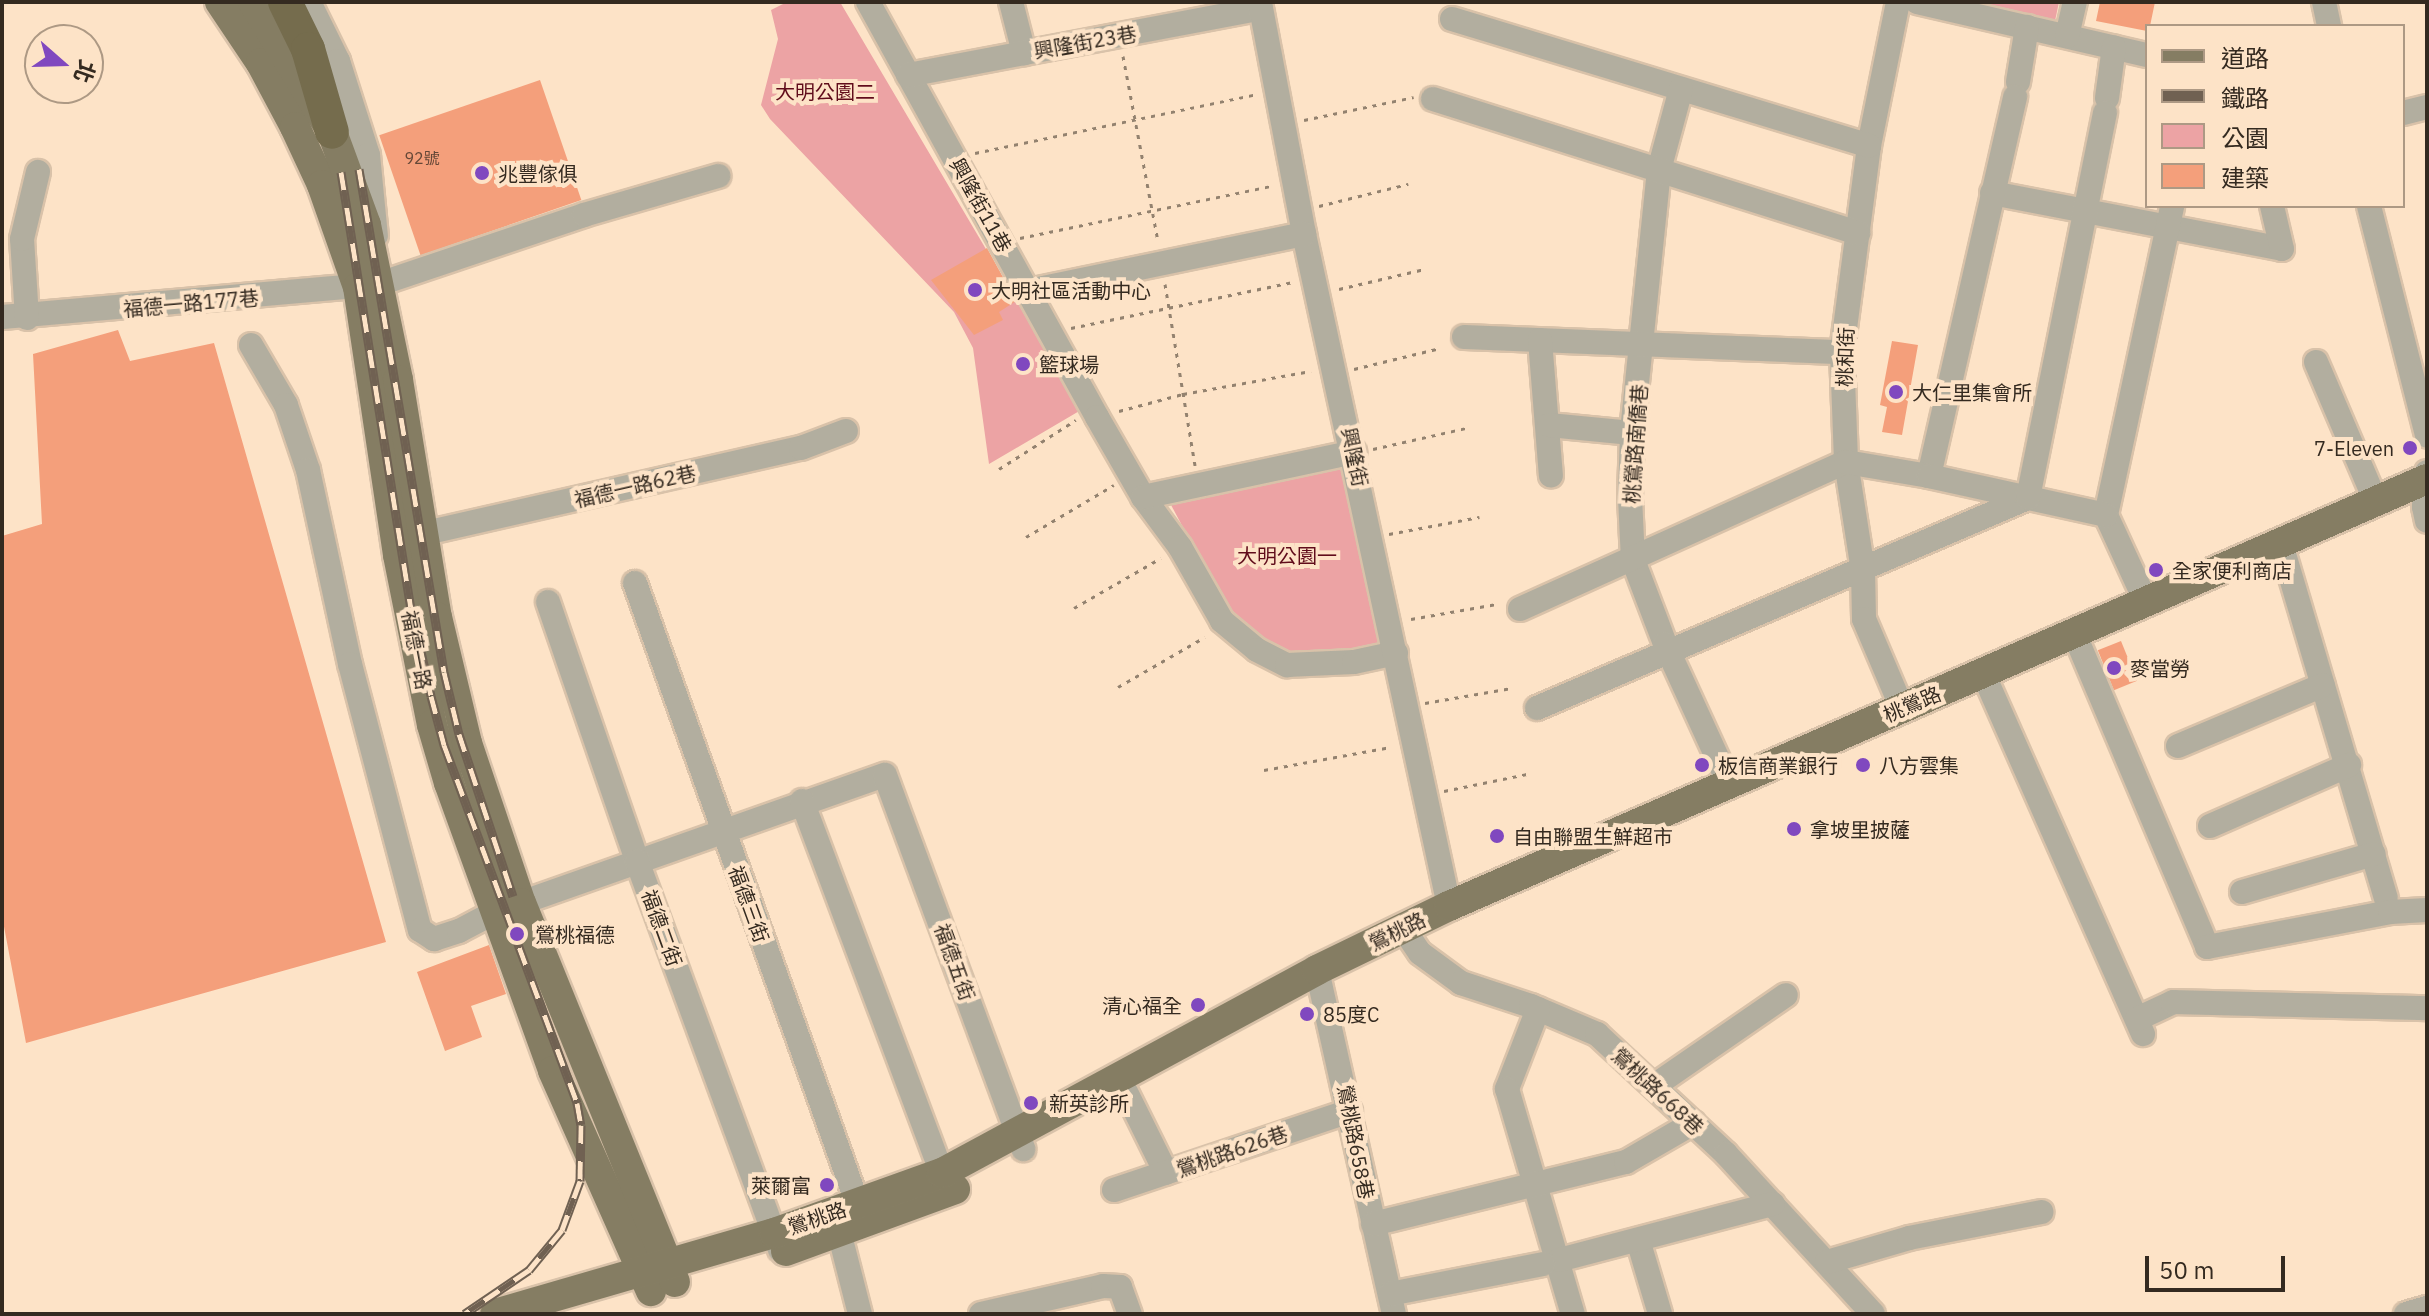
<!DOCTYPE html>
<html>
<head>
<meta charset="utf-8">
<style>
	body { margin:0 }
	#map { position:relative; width:2429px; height:1316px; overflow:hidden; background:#fde3c7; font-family:"IBM Plex Sans","Noto Sans TC",sans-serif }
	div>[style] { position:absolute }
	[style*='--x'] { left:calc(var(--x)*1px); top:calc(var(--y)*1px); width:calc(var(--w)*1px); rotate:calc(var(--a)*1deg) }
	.green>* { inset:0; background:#eca3a4 }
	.building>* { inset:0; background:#f49f7b; transform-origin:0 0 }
	.path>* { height:3px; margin-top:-1.5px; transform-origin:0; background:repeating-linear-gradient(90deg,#93826f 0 4px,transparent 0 10px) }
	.roads { filter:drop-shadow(2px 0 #d9c2a9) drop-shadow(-2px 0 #d9c2a9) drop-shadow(0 2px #d9c2a9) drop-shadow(0 -2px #d9c2a9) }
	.minor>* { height:24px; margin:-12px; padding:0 12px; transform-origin:12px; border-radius:12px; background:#b2ae9f }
	.major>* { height:30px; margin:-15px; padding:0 15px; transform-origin:15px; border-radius:15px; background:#857d63 }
	.highway>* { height:34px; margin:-17px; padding:0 17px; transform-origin:17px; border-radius:17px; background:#756c4d }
	.rail>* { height:9px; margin-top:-4.5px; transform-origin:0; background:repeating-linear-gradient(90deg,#fde3c7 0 18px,#706152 0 36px); box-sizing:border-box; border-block:2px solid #706152 }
	.dots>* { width:22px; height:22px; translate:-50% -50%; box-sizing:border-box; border:4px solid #fde3c7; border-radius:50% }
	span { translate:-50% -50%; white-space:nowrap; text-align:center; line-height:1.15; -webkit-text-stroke:8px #fde3c7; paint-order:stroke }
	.number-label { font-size:16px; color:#644737 }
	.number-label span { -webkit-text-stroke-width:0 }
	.street-label { font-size:20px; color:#342a20 }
	.park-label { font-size:20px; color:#600c1b }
	.poi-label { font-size:20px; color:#342a20 }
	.left { translate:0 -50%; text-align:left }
	.right { translate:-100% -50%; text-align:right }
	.frame { position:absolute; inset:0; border:4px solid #342a20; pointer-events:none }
	.legend { position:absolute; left:2145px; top:24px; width:260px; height:184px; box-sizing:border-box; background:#fde3c7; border:2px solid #ad9984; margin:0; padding:10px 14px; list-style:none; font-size:24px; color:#342a20 }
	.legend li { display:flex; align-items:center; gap:16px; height:40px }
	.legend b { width:40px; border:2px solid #ad9984 }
	.north { position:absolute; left:24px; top:24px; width:80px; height:80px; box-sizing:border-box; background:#fde3c7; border:2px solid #ad9984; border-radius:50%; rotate:110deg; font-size:22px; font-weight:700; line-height:32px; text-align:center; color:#342a20 }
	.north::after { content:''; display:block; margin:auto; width:28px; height:36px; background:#8048bf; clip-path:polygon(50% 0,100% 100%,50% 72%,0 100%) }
	.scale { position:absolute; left:2145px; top:1256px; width:140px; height:36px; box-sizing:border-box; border:4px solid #342a20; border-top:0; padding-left:10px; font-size:24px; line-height:28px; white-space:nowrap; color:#342a20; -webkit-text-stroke:6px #fde3c7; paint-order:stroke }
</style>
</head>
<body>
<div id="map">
	<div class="green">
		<div style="clip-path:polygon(787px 2px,840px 2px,1081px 410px,989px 464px,973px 348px,954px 312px,770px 119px,761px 105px,778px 39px,771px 10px)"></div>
		<div style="clip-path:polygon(1952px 2px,2059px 2px,2055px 21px)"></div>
		<div style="clip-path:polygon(1336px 465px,1348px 475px,1384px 642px,1341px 652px,1293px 654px,1269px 645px,1237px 618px,1221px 599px,1170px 503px)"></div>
	</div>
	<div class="building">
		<div style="clip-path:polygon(2100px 2px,2155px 2px,2150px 26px,2147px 26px,2147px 31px,2096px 21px)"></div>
		<div style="left:540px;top:80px;width:127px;height:170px;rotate:71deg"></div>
		<div style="clip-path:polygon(987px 248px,1016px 301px,999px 312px,1003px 320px,974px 335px,931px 280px)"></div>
		<div style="clip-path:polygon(118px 330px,130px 361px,214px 343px,386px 942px,26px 1043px,2px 916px,2px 536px,42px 524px,33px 354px)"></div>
		<div style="clip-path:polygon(1892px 341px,1918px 345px,1902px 435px,1882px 432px,1887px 407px,1880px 405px)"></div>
		<div style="left:2121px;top:641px;width:43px;height:25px;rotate:68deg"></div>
		<div style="clip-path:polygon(489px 945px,506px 994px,471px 1006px,482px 1037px,445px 1051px,417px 972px)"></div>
	</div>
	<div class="path">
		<div style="--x:1123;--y:56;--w:188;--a:79.3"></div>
		<div style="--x:1304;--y:120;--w:112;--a:-11.8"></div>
		<div style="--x:975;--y:153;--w:288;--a:-11.8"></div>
		<div style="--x:1319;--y:206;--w:92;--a:-13.9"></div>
		<div style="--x:1020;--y:238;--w:257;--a:-11.7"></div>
		<div style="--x:1165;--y:284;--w:184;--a:80.6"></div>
		<div style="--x:1339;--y:289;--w:88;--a:-13.1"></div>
		<div style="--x:1071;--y:328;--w:228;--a:-11.7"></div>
		<div style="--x:1354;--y:369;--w:89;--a:-13.7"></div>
		<div style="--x:1119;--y:411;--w:66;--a:-14.9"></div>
		<div style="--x:1183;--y:394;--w:130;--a:-10.2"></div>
		<div style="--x:1373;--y:449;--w:95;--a:-12.7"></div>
		<div style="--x:999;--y:469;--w:91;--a:-32.5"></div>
		<div style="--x:1389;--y:534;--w:92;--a:-10.7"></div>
		<div style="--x:1026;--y:537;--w:102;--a:-30.6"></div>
		<div style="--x:1074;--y:608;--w:100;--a:-29.9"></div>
		<div style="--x:1411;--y:619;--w:87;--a:-9.9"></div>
		<div style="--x:1118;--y:687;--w:100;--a:-29.9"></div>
		<div style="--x:1425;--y:703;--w:88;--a:-9.8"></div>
		<div style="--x:1264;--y:770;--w:129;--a:-10.3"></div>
		<div style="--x:1444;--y:791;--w:85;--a:-11.6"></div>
	</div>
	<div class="roads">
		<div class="minor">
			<div style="--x:309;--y:2;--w:66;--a:63.8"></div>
			<div style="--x:338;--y:61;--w:99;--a:72.3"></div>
			<div style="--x:368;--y:155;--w:81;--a:84.4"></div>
			<div style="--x:868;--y:2;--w:474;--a:61.1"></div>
			<div style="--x:1097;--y:417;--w:92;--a:60.1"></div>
			<div style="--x:1143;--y:497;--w:62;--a:53.5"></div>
			<div style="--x:1180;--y:547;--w:85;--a:60.4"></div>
			<div style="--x:1222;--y:621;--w:45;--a:39.6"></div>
			<div style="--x:1257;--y:650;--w:34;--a:27"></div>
			<div style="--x:1287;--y:665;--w:67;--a:-2.6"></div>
			<div style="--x:1354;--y:662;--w:43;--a:-12.1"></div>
			<div style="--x:1011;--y:2;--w:53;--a:75.7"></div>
			<div style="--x:1898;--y:2;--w:147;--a:101.4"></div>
			<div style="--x:1869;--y:146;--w:208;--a:97.5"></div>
			<div style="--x:1842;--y:352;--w:110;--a:87.9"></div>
			<div style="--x:1846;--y:462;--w:109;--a:81.1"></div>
			<div style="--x:1863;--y:570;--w:49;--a:88.8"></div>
			<div style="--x:1864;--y:619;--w:97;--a:66.9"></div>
			<div style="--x:1917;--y:2;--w:236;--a:13"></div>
			<div style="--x:2324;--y:2;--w:25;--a:78"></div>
			<div style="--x:1452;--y:19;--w:436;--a:16.9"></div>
			<div style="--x:2067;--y:36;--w:35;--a:-77"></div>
			<div style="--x:908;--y:75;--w:359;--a:-10.7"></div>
			<div style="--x:1261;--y:8;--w:230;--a:79.2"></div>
			<div style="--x:1304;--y:234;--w:687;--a:77.82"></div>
			<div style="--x:2018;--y:82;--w:56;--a:-80.7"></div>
			<div style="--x:1681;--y:89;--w:84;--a:105.2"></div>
			<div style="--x:1659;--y:170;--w:264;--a:95.9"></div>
			<div style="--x:1632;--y:433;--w:64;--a:91.8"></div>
			<div style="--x:1630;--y:497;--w:63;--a:87.3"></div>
			<div style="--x:1633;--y:560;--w:90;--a:69.1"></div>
			<div style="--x:1665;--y:644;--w:153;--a:65.3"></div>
			<div style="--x:2107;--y:98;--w:51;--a:-82.2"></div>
			<div style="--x:1433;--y:99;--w:446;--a:17.5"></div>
			<div style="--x:2403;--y:113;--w:25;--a:-14"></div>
			<div style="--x:1992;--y:193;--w:295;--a:10.9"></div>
			<div style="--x:2282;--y:249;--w:44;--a:-103.1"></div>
			<div style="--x:2369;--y:206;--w:237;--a:75.8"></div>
			<div style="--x:1028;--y:291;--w:282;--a:-11.7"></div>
			<div style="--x:2;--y:317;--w:378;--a:-5"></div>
			<div style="--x:379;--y:284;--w:216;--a:-18.6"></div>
			<div style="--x:584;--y:215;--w:140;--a:-16.2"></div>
			<div style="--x:27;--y:318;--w:79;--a:-93.6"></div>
			<div style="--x:22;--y:239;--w:69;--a:-76.6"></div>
			<div style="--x:1464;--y:337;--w:378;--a:2.3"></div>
			<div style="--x:1540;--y:340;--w:136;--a:85.4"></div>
			<div style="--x:251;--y:345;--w:69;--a:59.7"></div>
			<div style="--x:286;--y:405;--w:69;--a:71.3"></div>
			<div style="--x:308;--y:470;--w:198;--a:77.8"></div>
			<div style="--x:350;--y:664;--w:275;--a:75.3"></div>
			<div style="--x:420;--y:930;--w:17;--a:33"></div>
			<div style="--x:434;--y:939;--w:26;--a:-18"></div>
			<div style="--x:459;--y:931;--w:41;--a:-27.8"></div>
			<div style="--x:495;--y:912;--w:413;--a:-19.4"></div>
			<div style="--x:885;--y:775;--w:399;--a:69.7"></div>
			<div style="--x:2316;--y:362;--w:152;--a:66.8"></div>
			<div style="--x:1549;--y:425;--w:83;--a:5.5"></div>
			<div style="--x:2427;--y:472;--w:35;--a:95"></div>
			<div style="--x:2424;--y:507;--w:14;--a:78"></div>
			<div style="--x:1929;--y:476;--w:389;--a:-77.2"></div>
			<div style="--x:1143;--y:497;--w:216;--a:-12"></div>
			<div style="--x:421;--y:534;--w:390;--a:-12.8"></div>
			<div style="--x:801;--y:448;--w:48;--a:-20.7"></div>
			<div style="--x:2281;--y:544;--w:369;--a:73.5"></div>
			<div style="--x:635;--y:583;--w:676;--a:70.28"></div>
			<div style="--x:548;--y:602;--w:274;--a:71"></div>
			<div style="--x:637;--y:861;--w:414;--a:69.8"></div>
			<div style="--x:2146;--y:602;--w:96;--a:-114.7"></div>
			<div style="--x:2106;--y:515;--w:316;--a:-77.9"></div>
			<div style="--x:1520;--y:609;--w:358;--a:-24.3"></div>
			<div style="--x:1846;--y:462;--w:84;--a:9.6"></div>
			<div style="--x:1929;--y:476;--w:181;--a:12.4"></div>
			<div style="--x:2074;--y:633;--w:341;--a:67"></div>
			<div style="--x:2207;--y:947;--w:186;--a:-10.8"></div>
			<div style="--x:2390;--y:912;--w:37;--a:-3"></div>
			<div style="--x:1983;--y:673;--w:395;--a:66.1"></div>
			<div style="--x:1537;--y:708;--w:534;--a:-23.16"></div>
			<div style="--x:2028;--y:498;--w:393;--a:-78.7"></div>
			<div style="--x:2178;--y:746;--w:157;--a:-22.8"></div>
			<div style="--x:802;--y:801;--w:415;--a:69.4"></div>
			<div style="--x:2210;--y:826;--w:152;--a:-23.7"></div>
			<div style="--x:2242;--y:892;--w:137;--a:-16.1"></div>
			<div style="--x:1403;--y:928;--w:30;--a:56"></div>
			<div style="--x:1420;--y:953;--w:51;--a:36.2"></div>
			<div style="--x:1461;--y:983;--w:74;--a:18.2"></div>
			<div style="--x:1531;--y:1006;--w:72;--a:23"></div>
			<div style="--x:1597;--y:1034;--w:176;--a:42.9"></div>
			<div style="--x:1726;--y:1154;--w:217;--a:47.4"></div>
			<div style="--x:1317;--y:970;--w:353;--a:77.4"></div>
			<div style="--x:1538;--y:1009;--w:86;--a:111.2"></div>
			<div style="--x:1507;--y:1089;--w:234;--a:73.7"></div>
			<div style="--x:2137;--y:1019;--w:40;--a:-25"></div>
			<div style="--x:2173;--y:1002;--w:254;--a:1.4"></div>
			<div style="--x:1654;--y:1086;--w:160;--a:-34.6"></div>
			<div style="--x:1126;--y:1092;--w:90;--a:63.7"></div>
			<div style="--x:1114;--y:1190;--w:249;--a:-18.5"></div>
			<div style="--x:835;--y:1216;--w:101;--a:75.7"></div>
			<div style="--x:1373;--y:1224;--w:260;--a:-13.8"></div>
			<div style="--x:1626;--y:1162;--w:78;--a:-30.2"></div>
			<div style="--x:1638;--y:1240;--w:77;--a:73.4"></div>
			<div style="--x:1559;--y:1260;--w:221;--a:-14.7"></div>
			<div style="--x:1827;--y:1262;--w:85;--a:-16.3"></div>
			<div style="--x:1909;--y:1238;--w:135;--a:-11.1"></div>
			<div style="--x:1390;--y:1294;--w:156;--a:-11.1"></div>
			<div style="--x:981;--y:1314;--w:125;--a:-12.9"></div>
			<div style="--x:1103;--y:1286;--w:17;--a:3"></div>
			<div style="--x:1120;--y:1287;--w:29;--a:70"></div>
			<div style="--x:2406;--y:1314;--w:22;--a:-16"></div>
		</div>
		<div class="major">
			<div style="--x:220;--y:2;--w:73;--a:56.1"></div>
			<div style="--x:261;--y:63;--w:72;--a:62"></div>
			<div style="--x:295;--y:127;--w:64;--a:65"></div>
			<div style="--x:322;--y:185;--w:108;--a:70.6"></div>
			<div style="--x:358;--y:287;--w:271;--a:81.5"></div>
			<div style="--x:398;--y:555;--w:173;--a:78.7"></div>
			<div style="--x:432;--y:725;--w:60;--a:73.7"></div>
			<div style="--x:449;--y:783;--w:306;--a:70.1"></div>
			<div style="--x:553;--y:1071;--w:241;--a:66"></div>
			<div style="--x:253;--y:2;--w:152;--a:58.7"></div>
			<div style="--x:332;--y:132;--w:99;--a:69.9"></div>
			<div style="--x:366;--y:225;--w:158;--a:78.3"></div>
			<div style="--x:398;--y:380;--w:240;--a:80.7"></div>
			<div style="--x:437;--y:617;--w:130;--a:76.6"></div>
			<div style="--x:467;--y:743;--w:169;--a:71.4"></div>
			<div style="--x:521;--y:903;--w:409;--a:67.9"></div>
			<div style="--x:786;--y:1251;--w:180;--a:-20.1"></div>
			<div style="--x:495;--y:1314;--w:291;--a:-16.2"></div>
			<div style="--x:774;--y:1233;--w:178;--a:-19.7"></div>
			<div style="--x:942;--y:1173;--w:426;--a:-28.4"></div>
			<div style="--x:1317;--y:970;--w:147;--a:-25.9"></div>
			<div style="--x:1449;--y:906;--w:1067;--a:-23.59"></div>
		</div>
		<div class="highway">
			<div style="--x:285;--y:2;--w:52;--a:63.9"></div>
			<div style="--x:308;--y:49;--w:86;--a:73.9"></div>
		</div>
	</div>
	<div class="rail">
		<div style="--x:359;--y:169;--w:510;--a:80.41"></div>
		<div style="--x:444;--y:672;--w:64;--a:76.4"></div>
		<div style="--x:459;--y:734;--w:171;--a:71.6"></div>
		<div style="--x:341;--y:172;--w:441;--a:80.9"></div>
		<div style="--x:411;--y:607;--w:91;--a:77.3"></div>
		<div style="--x:431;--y:696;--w:51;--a:75.1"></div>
		<div style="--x:444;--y:745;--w:382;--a:69.6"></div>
		<div style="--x:577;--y:1103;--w:22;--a:80"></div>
		<div style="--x:581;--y:1125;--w:56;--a:91"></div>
		<div style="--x:580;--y:1181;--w:52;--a:110.2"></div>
		<div style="--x:562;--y:1230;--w:52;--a:129.5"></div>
		<div style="--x:529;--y:1270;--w:78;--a:145.9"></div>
	</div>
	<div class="dots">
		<div style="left:482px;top:173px;background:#8048bf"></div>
		<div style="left:975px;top:290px;background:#8048bf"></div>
		<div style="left:1023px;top:364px;background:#8048bf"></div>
		<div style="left:1896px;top:392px;background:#8048bf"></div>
		<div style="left:2410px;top:448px;background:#8048bf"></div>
		<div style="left:2156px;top:570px;background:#8048bf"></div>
		<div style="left:2114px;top:668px;background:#8048bf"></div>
		<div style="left:1702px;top:765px;background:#8048bf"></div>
		<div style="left:1863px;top:765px;background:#8048bf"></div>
		<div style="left:1794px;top:829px;background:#8048bf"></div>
		<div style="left:1497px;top:836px;background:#8048bf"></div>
		<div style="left:517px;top:934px;background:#8048bf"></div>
		<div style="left:1198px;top:1005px;background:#8048bf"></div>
		<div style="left:1307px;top:1014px;background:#8048bf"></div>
		<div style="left:1031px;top:1103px;background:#8048bf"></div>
		<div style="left:827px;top:1185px;background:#8048bf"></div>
	</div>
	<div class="number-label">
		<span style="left:422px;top:158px">92號</span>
	</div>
	<div class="street-label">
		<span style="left:1085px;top:42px;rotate:-10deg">興隆街23巷</span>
		<span style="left:981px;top:205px;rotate:61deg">興隆街11巷</span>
		<span style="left:191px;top:303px;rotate:-5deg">福德一路177巷</span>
		<span style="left:1845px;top:357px;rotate:-88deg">桃和街</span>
		<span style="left:1635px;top:444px;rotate:-86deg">桃鶯路南僑巷</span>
		<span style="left:1355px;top:457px;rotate:78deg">興隆街</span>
		<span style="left:635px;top:486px;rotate:-13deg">福德一路62巷</span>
		<span style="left:417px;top:650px;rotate:79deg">福德一路</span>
		<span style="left:1912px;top:704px;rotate:-23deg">桃鶯路</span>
		<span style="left:749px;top:904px;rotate:70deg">福德三街</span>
		<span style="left:662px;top:928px;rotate:70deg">福德二街</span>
		<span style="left:1397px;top:931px;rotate:-26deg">鶯桃路</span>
		<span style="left:955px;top:962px;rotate:70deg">福德五街</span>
		<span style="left:1658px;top:1091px;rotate:43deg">鶯桃路668巷</span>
		<span style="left:1356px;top:1142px;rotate:79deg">鶯桃路658巷</span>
		<span style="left:1232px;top:1151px;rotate:-19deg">鶯桃路626巷</span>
		<span style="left:817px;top:1218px;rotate:-19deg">鶯桃路</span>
	</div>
	<div class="park-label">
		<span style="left:825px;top:91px">大明公園二</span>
		<span style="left:1287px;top:555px">大明公園一</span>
	</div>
	<div class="poi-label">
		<span class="left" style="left:498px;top:173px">兆豐傢俱</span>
		<span class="left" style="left:991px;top:290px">大明社區活動中心</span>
		<span class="left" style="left:1039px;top:364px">籃球場</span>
		<span class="left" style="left:1912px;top:392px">大仁里集會所</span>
		<span class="right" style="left:2394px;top:448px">7-Eleven</span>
		<span class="left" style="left:2172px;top:570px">全家便利商店</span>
		<span class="left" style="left:2130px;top:668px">麥當勞</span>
		<span class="left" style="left:1718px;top:765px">板信商業銀行</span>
		<span class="left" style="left:1879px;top:765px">八方雲集</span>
		<span class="left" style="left:1810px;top:829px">拿坡里披薩</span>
		<span class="left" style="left:1513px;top:836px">自由聯盟生鮮超市</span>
		<span class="left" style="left:535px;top:934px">鶯桃福德</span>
		<span class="right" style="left:1182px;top:1005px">清心福全</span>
		<span class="left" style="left:1323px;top:1014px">85度C</span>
		<span class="left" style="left:1049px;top:1103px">新英診所</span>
		<span class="right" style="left:811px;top:1185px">萊爾富</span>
	</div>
	<div class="frame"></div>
	<ul class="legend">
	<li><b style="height:10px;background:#857d63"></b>道路</li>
	<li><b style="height:10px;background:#706152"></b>鐵路</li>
	<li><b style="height:22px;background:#eca3a4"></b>公園</li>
	<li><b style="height:22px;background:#f49f7b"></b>建築</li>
	</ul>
	<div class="north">北</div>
	<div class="scale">50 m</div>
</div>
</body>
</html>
